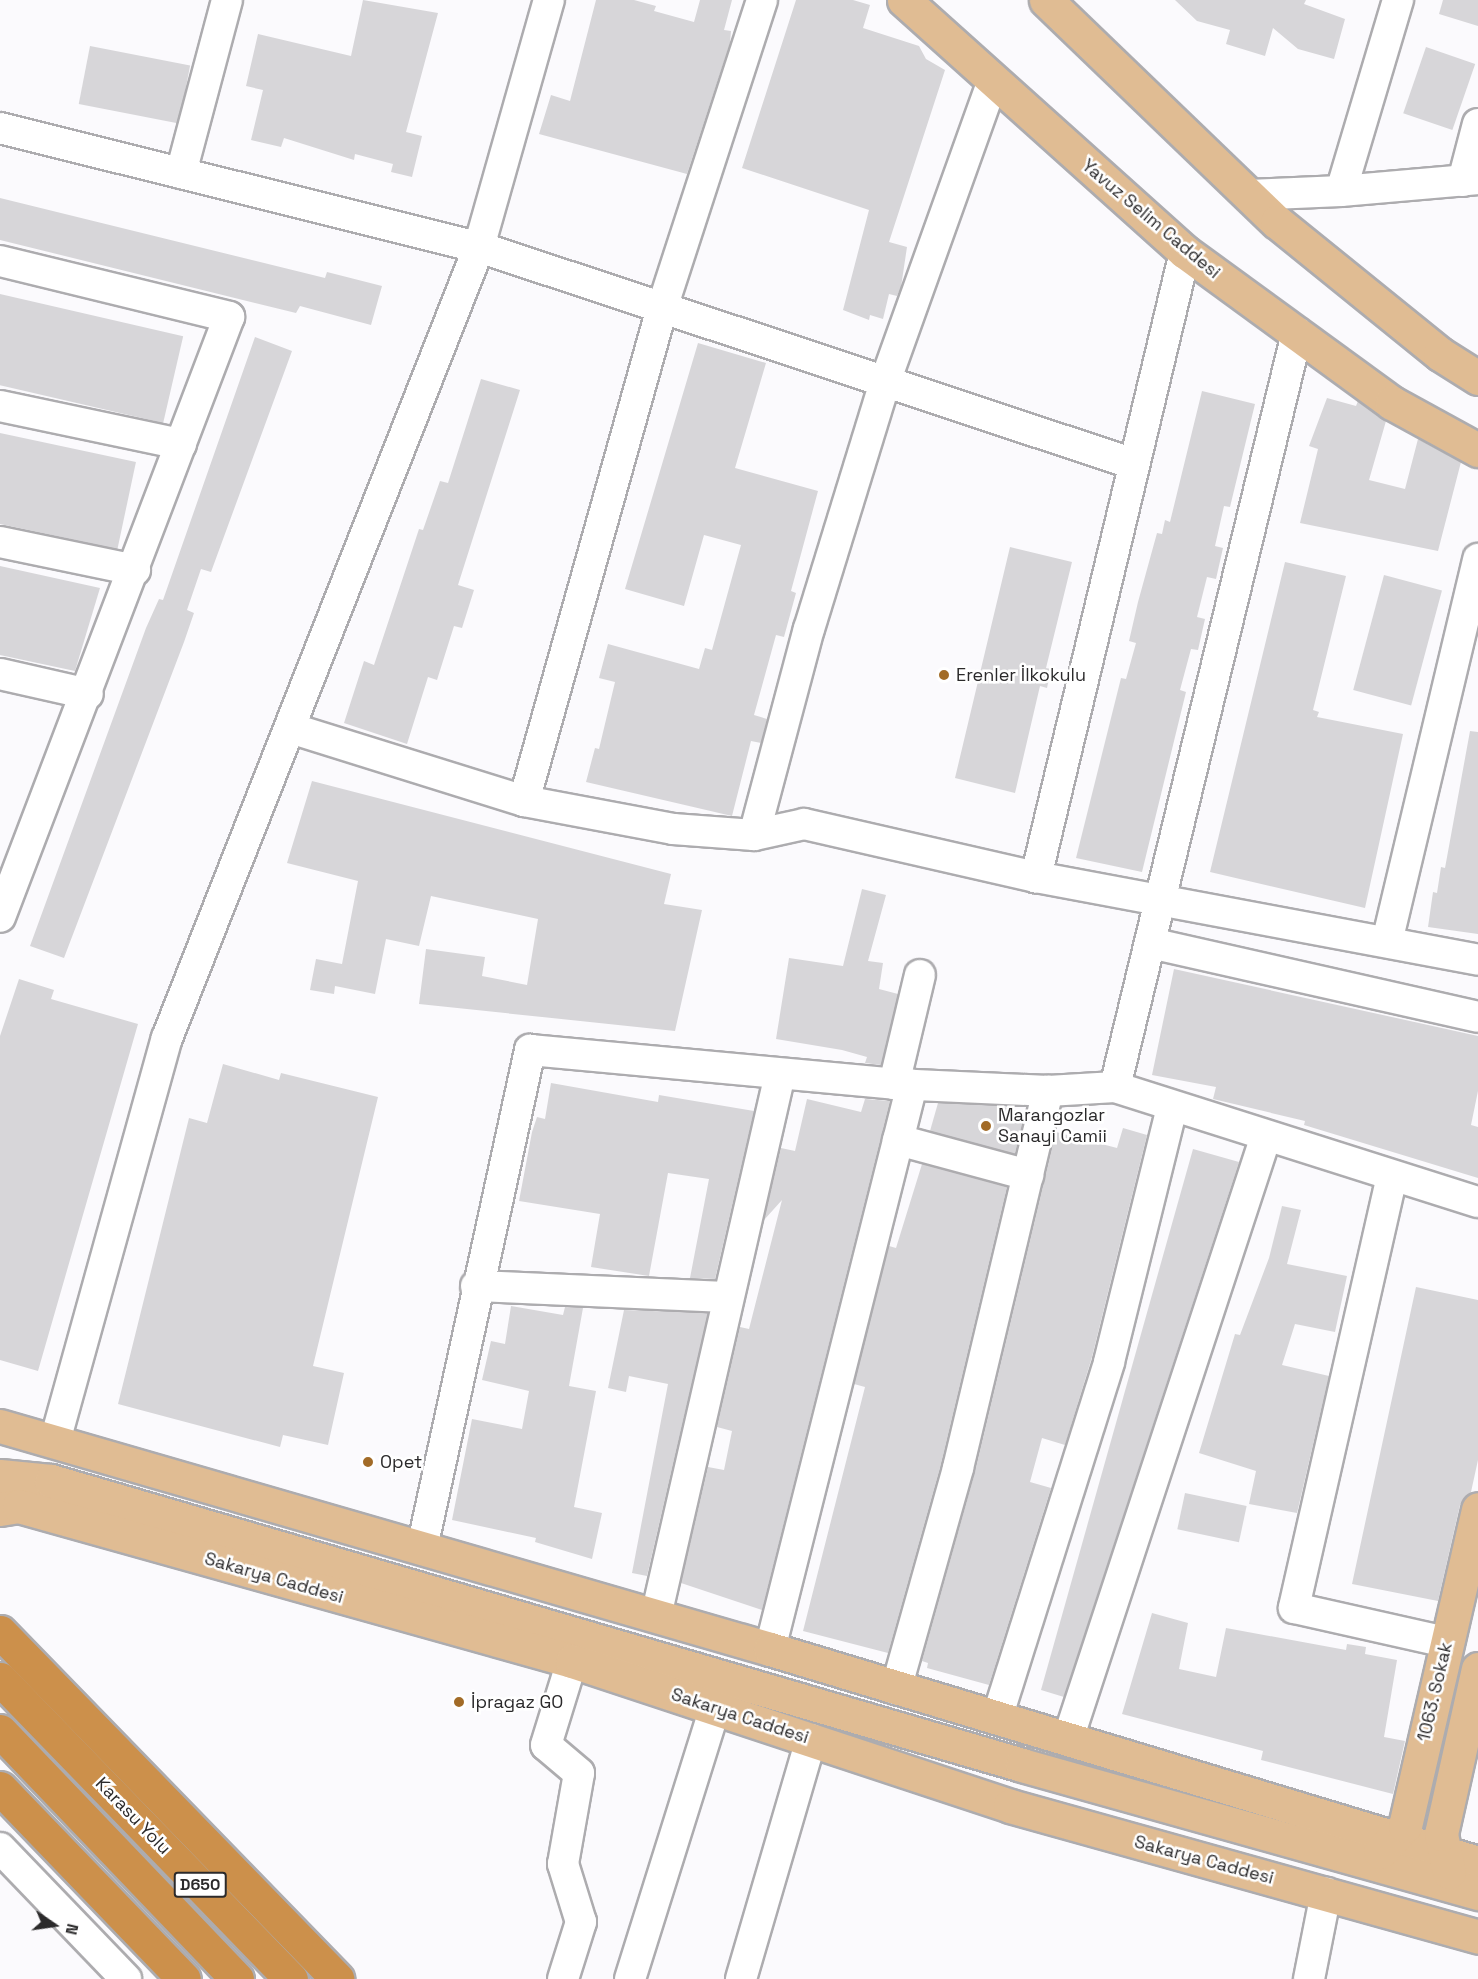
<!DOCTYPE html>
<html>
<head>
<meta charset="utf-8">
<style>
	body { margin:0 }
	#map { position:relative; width:1478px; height:1979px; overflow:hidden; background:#fbfafd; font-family:"Space Grotesk",sans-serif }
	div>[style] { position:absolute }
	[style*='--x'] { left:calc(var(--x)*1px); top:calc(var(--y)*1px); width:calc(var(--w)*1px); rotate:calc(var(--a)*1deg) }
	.building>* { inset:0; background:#d7d6d9; transform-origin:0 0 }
	.roads { filter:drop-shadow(2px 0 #adacaf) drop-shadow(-2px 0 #adacaf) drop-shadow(0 2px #adacaf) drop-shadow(0 -2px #adacaf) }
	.minor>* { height:30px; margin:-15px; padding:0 15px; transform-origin:15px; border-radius:15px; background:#fff }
	.major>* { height:33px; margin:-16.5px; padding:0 16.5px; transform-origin:16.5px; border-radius:16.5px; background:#e0bc93 }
	.highway>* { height:33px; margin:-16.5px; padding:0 16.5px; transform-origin:16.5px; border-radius:16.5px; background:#cc904b }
	.dots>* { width:16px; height:16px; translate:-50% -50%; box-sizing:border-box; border:3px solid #fff; border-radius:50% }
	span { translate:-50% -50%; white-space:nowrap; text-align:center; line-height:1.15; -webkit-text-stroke:5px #fff; paint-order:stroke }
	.shield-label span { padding:2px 4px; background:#fff; border:2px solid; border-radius:4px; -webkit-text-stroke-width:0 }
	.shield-label { font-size:16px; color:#2b2a2b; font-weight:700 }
	.street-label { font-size:18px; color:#2b2a2b }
	.poi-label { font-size:18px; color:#2b2a2b }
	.left { translate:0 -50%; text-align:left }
	.north { position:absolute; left:24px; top:1895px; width:60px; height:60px; -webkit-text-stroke:4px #fff; paint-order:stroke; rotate:103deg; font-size:16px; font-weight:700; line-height:24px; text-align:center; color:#2b2a2b }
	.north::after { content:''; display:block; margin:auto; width:21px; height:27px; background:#2b2a2b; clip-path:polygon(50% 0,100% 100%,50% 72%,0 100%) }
</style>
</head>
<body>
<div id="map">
	<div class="building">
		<div style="clip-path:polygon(363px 0,438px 13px,406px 132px,422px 136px,412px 177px,391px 172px,393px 164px,355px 154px,354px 160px,284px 138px,281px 147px,251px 140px,263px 90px,246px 86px,258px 34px,351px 56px)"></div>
		<div style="clip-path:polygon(596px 0,634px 0,656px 6px,654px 11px,694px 22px,700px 0,732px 0,724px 30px,731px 31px,730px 43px,687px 174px,539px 134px,551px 95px,570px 101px)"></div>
		<div style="clip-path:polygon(796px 0,853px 0,870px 5px,863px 28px,919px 46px,926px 59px,945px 70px,889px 242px,907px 247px,901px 287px,897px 296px,889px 294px,883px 319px,870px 315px,869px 320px,843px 310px,869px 210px,742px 168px)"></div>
		<div style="clip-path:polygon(1175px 0,1306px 0,1304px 4px,1345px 19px,1334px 59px,1298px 49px,1273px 28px,1265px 56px,1226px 44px,1230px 30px,1197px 21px)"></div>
		<div style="clip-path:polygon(1443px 0,1478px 0,1478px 26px,1439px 14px)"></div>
		<div style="left:90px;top:46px;width:102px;height:59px;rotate:11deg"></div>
		<div style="left:1426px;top:47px;width:52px;height:70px;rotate:19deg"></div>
		<div style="clip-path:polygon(0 198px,325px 278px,327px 272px,382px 286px,371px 325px,300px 306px,296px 313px,0 240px)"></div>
		<div style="left:0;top:294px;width:188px;height:89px;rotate:13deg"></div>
		<div style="clip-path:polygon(255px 337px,292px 351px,211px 572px,201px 569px,187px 610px,194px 613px,184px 642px,64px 958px,30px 946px,146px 628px,159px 599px,163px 600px)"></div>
		<div style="clip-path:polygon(698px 343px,766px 363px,735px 468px,818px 491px,791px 591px,796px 593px,784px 637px,776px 635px,754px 715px,767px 719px,761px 743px,751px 741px,732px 816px,586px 782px,595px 748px,599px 749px,615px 682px,599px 678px,608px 644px,699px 669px,705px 648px,712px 650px,741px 545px,704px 535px,684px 606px,625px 589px)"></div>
		<div style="clip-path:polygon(481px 379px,520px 390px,458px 585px,474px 590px,462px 628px,454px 626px,437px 680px,428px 677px,407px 744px,344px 723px,364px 661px,374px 665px,419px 529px,423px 530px,440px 481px,448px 483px)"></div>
		<div style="clip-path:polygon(1202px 391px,1255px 404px,1230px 507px,1224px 506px,1215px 546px,1223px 548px,1216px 579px,1207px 577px,1197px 617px,1205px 619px,1198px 650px,1191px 649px,1180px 690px,1186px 692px,1142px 872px,1076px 858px,1121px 678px,1126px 679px,1136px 643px,1129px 641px,1138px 602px,1157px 533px,1162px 534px,1165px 520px,1170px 522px)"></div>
		<div style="clip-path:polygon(1327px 398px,1356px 406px,1358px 401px,1386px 421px,1369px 480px,1405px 489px,1418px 439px,1461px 462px,1438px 551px,1300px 523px,1318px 449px,1309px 446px)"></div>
		<div style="left:0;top:433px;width:139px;height:89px;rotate:12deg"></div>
		<div style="clip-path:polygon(1010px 547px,1072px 562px,1046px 668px,1051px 669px,1047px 688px,1040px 686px,1015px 793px,955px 778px)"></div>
		<div style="clip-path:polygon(1285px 562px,1346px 576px,1313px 710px,1319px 712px,1317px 717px,1403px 734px,1365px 908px,1210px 872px)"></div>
		<div style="clip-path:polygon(0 566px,100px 588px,75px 671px,0 655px)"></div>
		<div style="left:1384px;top:575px;width:60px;height:119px;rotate:15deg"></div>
		<div style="clip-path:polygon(1470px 731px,1478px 732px,1478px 934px,1428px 927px,1433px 892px,1437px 893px,1441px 867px,1445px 868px)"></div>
		<div style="clip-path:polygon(312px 781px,671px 874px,664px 904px,702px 910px,675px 1031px,419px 1004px,426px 949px,485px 957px,482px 976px,527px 985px,538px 919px,431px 896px,419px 946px,386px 939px,375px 994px,335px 986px,334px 994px,310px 990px,316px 959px,342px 964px,358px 881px,287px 863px)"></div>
		<div style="clip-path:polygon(862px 889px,886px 895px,868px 961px,883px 963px,879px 989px,898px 994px,881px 1065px,865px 1063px,867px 1057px,842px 1050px,776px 1039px,789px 958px,843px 966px)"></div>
		<div style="clip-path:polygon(1174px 969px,1478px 1036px,1478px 1091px,1471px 1125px,1478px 1127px,1478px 1178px,1304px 1125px,1305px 1121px,1213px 1099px,1216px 1087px,1152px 1075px)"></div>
		<div style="clip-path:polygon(19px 979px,54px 990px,51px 999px,138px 1024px,38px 1371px,0 1360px,0 1036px)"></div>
		<div style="clip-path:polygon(223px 1064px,279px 1080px,281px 1073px,378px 1097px,313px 1366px,344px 1373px,328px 1445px,283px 1435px,280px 1447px,118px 1404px,189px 1118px,207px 1123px)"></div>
		<div style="clip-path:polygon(551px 1083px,658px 1102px,659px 1095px,754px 1111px,715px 1279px,690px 1278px,709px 1179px,668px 1173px,649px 1276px,591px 1267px,600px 1214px,519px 1201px,532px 1132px,537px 1117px,545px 1119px)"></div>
		<div style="clip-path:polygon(807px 1099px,861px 1112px,865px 1099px,890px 1101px,762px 1610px,681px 1583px,708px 1467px,724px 1470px,732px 1431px,717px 1427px,740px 1327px,749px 1329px,782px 1200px,764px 1220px,781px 1148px,795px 1151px)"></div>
		<div style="clip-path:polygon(938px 1103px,1001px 1106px,1025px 1113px,1015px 1154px,930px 1131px)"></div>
		<div style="clip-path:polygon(1123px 1128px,1147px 1135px,1092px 1357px,1065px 1445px,1042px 1438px,1030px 1482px,1051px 1488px,989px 1685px,927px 1668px,928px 1663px,922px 1661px,975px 1472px,1056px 1132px,1117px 1148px)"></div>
		<div style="clip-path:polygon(1193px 1149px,1239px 1162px,1064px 1697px,1041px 1690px)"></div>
		<div style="clip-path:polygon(922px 1164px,1007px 1187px,941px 1464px,888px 1653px,803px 1631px,865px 1387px,854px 1384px,889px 1246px,896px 1248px)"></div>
		<div style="clip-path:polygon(1282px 1206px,1301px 1210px,1287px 1264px,1347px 1276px,1335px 1332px,1295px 1324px,1282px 1365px,1329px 1376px,1297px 1513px,1249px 1504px,1256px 1471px,1199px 1453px,1235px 1334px,1240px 1335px,1269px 1258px)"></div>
		<div style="clip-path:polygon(1416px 1287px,1478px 1300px,1478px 1460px,1471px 1492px,1460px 1505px,1438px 1601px,1352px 1584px)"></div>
		<div style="clip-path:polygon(511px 1306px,563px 1315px,565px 1307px,583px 1308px,569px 1386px,596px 1391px,574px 1507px,602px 1513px,592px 1559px,535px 1542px,536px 1538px,452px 1520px,472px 1419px,522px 1429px,529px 1391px,482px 1380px,491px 1341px,505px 1344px)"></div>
		<div style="clip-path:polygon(624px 1310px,708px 1313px,647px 1576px,632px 1573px,668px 1384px,629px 1376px,626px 1392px,608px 1388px)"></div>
		<div style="left:1185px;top:1493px;width:63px;height:37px;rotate:12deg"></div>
		<div style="clip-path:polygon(1152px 1613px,1188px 1623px,1179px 1669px,1216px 1677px,1226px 1628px,1346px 1650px,1347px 1644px,1366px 1647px,1365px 1654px,1397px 1660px,1384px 1737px,1405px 1741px,1393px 1794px,1261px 1760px,1263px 1751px,1122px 1714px)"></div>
	</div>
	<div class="roads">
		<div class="minor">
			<div style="--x:1398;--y:0;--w:199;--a:106.6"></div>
			<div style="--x:1341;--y:191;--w:138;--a:-5"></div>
			<div style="--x:0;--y:128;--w:494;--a:14"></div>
			<div style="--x:479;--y:247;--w:687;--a:18.33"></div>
			<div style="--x:181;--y:173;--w:179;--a:-75.1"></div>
			<div style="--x:1463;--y:181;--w:59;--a:-75.3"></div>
			<div style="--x:1249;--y:195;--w:92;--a:-2.5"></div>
			<div style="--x:1185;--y:252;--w:643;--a:103.41"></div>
			<div style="--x:1036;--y:877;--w:450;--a:10.6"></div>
			<div style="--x:0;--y:261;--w:236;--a:13.7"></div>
			<div style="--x:229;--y:317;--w:642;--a:110.89"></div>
			<div style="--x:0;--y:406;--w:185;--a:11.9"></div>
			<div style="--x:0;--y:542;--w:138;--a:11.7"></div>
			<div style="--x:0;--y:674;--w:90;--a:12.8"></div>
			<div style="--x:290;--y:728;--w:245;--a:17.3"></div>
			<div style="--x:524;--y:801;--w:152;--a:10.6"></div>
			<div style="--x:673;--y:829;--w:81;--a:4.2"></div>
			<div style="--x:754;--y:835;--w:51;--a:-12.4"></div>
			<div style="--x:804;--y:824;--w:238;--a:12.9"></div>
			<div style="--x:524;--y:801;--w:512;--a:-74.36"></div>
			<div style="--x:662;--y:308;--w:324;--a:-72"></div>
			<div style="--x:754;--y:835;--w:213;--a:-75.1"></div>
			<div style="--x:809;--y:629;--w:258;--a:-72.9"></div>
			<div style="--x:885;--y:382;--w:320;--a:-70.3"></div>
			<div style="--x:1387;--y:942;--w:394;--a:-76.6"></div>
			<div style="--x:1150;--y:943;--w:336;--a:12.7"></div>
			<div style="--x:894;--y:1084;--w:112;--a:-76.6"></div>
			<div style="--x:1115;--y:1087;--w:776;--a:-76.43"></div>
			<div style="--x:898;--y:1140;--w:135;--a:15.1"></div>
			<div style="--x:1392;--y:1176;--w:443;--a:102.8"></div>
			<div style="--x:1294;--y:1608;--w:156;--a:12.6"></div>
			<div style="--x:476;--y:1286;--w:252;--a:2.5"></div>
			<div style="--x:55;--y:1441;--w:418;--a:-74.5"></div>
			<div style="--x:167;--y:1038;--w:850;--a:-68.47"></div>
			<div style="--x:479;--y:247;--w:257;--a:-74.2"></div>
			<div style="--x:422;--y:1548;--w:510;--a:-77.76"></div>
			<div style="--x:530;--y:1050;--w:366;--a:5.3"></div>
			<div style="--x:894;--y:1084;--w:154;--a:2.6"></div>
			<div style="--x:1048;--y:1091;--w:67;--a:-3.4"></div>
			<div style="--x:1115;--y:1087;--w:381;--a:17.6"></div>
			<div style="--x:656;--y:1616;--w:556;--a:-77.11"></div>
			<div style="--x:770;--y:1649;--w:582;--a:-75.87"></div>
			<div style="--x:896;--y:1689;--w:230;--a:-74.3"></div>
			<div style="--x:958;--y:1468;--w:388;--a:-76.6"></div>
			<div style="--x:997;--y:1718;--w:373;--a:-72.5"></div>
			<div style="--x:1109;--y:1362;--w:263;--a:-76.1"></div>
			<div style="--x:1068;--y:1739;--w:635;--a:-71.82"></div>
			<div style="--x:0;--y:1848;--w:182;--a:46.1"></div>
			<div style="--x:563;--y:1979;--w:60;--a:-72.5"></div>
			<div style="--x:581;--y:1922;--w:61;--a:-107.2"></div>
			<div style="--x:563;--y:1864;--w:92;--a:-80"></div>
			<div style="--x:579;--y:1773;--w:43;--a:-139.7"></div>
			<div style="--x:546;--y:1745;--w:88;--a:-72.8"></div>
			<div style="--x:630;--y:1979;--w:285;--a:-72.6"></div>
			<div style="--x:741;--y:1979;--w:250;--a:-73.7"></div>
			<div style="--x:1309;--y:1979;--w:88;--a:-78.8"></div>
		</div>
		<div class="major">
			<div style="--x:904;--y:0;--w:377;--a:41.9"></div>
			<div style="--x:1185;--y:252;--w:256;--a:36.1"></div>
			<div style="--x:1392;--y:403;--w:98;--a:28.7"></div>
			<div style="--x:1046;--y:0;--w:320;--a:43.9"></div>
			<div style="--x:1277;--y:222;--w:210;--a:39"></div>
			<div style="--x:1440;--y:354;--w:45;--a:32.3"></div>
			<div style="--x:0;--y:1426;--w:802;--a:16.15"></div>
			<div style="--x:770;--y:1649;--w:740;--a:16.82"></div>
			<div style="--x:0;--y:1476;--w:51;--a:5.6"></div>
			<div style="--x:51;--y:1481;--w:1012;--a:16.3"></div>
			<div style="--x:1022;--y:1765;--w:474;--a:15.7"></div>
			<div style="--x:0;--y:1509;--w:19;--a:-9"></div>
			<div style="--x:19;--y:1506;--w:574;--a:15.66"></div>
			<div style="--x:572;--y:1661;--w:461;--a:18.3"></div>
			<div style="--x:1010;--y:1806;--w:486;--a:15.6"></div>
			<div style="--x:1380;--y:1852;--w:36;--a:-46"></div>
			<div style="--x:1405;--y:1826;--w:325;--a:-77"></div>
			<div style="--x:1449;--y:1872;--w:39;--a:-102"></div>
			<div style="--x:1441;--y:1834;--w:169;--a:-77.4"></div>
		</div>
		<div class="highway">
			<div style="--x:0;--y:1632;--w:484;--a:45.8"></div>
			<div style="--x:0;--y:1679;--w:418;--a:45.9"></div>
			<div style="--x:0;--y:1731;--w:343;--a:46.3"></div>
			<div style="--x:0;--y:1788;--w:265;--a:46.1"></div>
		</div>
	</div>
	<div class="dots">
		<div style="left:944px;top:675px;background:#a26b27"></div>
		<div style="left:986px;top:1126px;background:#a26b27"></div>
		<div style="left:368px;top:1462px;background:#a26b27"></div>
		<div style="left:459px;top:1702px;background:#a26b27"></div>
	</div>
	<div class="shield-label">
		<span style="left:200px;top:1885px">D650</span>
	</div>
	<div class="street-label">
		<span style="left:1151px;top:219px;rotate:40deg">Yavuz Selim Caddesi</span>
		<span style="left:274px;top:1578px;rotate:16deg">Sakarya Caddesi</span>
		<span style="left:1435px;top:1692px;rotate:-77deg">1063. Sokak</span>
		<span style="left:740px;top:1716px;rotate:18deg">Sakarya Caddesi</span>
		<span style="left:133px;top:1816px;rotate:46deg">Karasu Yolu</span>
		<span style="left:1204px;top:1860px;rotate:15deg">Sakarya Caddesi</span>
	</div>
	<div class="poi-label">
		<span class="left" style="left:956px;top:675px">Erenler İlkokulu</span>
		<span class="left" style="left:998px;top:1126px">Marangozlar<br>Sanayi Camii</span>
		<span class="left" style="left:380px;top:1462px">Opet</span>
		<span class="left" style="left:471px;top:1702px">İpragaz GO</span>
	</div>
	<div class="north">N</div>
</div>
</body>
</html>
